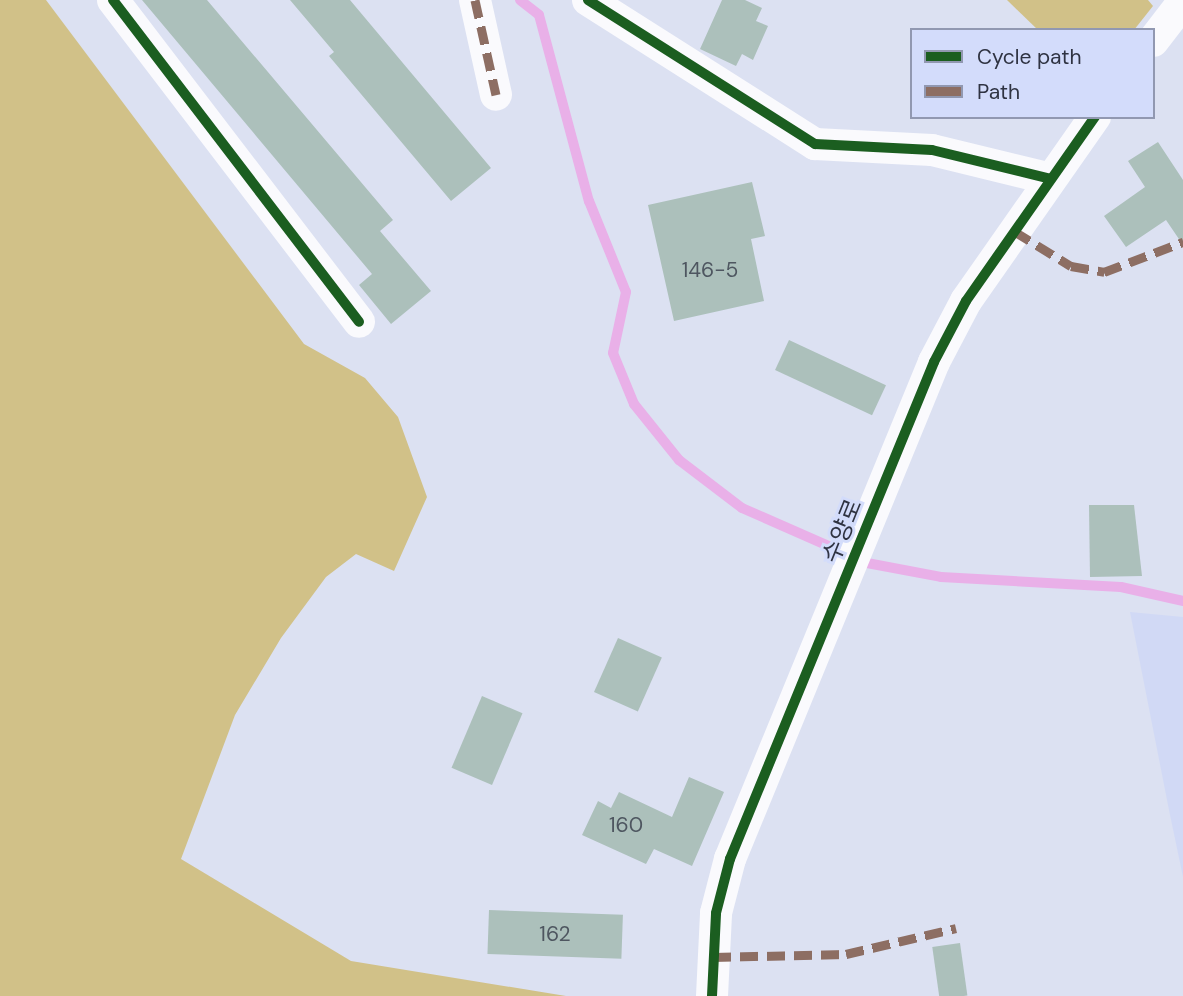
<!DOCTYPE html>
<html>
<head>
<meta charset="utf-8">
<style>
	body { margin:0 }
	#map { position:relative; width:1183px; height:996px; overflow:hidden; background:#dce1f2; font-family:"DM Sans","Noto Sans KR",sans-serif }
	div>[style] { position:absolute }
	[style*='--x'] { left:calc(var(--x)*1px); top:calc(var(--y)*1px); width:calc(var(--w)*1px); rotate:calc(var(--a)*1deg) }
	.built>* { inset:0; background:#d1d9f5 }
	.forest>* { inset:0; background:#d1c188 }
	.stream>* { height:10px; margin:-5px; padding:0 5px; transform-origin:5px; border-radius:5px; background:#e9b0e8 }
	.building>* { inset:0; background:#acc0bb; transform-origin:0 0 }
	.street>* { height:32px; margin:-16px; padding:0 16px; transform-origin:16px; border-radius:16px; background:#fafafd }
	.quiet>* { height:9px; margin-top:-4.5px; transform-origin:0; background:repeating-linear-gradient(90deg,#8d6e63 0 18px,transparent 0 27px) }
	.cycleway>* { height:10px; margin:-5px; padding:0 5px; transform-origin:5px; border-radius:5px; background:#1b5e20 }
	span { translate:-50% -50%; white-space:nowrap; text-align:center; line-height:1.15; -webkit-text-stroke:6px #d3dcfb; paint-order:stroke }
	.number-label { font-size:21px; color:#4e5660 }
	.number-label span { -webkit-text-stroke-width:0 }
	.street-label { font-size:24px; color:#2f3342 }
	.legend { position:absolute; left:910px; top:28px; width:245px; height:91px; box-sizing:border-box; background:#d3dcfb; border:2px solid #9198b1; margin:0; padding:9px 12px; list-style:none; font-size:21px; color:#2f3342 }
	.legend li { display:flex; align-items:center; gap:14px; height:35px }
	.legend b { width:35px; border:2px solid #9198b1 }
</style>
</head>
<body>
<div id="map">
	<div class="built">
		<div style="clip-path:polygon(1130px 612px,1183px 617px,1183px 877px,1169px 810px)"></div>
	</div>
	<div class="forest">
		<div style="clip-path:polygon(0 0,46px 0,304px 344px,365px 378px,398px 417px,427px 497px,394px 571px,356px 554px,326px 577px,281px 638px,235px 715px,181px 859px,351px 961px,566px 996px,0 996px)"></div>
		<div style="clip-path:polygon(1007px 0,1148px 0,1153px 6px,1134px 30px,1038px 30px)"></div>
	</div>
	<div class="stream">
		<div style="--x:520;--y:0;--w:24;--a:38"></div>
		<div style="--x:539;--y:15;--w:193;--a:75"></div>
		<div style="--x:589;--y:201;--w:98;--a:67.9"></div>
		<div style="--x:626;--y:292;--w:62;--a:102"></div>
		<div style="--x:613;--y:353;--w:55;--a:67.6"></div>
		<div style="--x:634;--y:404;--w:72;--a:51.2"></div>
		<div style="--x:679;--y:460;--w:79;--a:37.3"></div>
		<div style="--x:742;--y:508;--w:137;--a:23.7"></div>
		<div style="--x:867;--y:563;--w:75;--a:10.7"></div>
		<div style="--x:941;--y:577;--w:180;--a:3.2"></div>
		<div style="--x:1121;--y:587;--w:64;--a:12.7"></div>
	</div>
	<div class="building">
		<div style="clip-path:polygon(142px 0,207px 0,393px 220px,380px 231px,431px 291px,391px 324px,359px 285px,372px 274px)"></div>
		<div style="clip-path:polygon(290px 0,350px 0,491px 168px,451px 201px,329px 56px,334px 52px)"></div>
		<div style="clip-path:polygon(722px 0,745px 0,762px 8px,756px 21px,768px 26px,753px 60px,742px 54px,736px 66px,700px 49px)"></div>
		<div style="clip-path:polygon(1158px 142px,1183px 180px,1183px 245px,1166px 220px,1126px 247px,1104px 216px,1145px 187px,1128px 161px)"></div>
		<div style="clip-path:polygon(752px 182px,765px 236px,751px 239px,764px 301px,674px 321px,648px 205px)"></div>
		<div style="left:789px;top:340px;width:107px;height:33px;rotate:25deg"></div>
		<div style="clip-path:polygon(1089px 505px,1134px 505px,1142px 576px,1090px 577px)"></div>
		<div style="left:618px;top:638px;width:48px;height:59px;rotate:24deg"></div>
		<div style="left:482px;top:696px;width:44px;height:78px;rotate:23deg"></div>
		<div style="clip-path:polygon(689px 777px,724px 792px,692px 866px,654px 849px,646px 864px,582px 835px,598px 801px,611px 808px,619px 792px,672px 817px)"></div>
		<div style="left:489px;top:910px;width:134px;height:44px;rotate:2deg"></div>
		<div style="left:960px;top:943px;width:53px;height:28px;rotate:82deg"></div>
	</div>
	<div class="street">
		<div style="--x:113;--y:0;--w:405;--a:52.6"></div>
		<div style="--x:475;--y:0;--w:97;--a:77.5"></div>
		<div style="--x:588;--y:0;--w:269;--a:32.4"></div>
		<div style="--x:815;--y:144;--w:117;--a:2.9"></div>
		<div style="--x:932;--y:150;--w:122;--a:13.7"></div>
		<div style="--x:1153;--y:41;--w:49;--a:-52.4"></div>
		<div style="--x:712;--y:996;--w:83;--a:-87.2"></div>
		<div style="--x:716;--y:913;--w:56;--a:-75.5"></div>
		<div style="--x:730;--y:859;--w:537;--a:-67.68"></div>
		<div style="--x:934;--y:362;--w:69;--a:-62.3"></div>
		<div style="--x:966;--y:301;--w:225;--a:-55"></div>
	</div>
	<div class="quiet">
		<div style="--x:475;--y:0;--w:97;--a:77.5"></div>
		<div style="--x:1014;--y:231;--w:67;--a:31.6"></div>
		<div style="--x:1071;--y:266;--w:34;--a:10"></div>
		<div style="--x:1104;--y:272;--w:85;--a:-20.8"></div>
		<div style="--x:713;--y:957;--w:133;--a:-1.3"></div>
		<div style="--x:846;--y:954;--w:113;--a:-13.3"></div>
	</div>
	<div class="cycleway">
		<div style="--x:113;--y:0;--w:405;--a:52.6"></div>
		<div style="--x:588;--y:0;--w:269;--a:32.4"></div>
		<div style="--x:815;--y:144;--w:117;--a:2.9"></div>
		<div style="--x:932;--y:150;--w:122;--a:13.7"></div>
		<div style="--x:712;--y:996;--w:83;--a:-87.2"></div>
		<div style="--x:716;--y:913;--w:56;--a:-75.5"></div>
		<div style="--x:730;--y:859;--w:537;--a:-67.68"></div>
		<div style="--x:934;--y:362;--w:69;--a:-62.3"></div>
		<div style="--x:966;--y:301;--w:225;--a:-55"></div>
	</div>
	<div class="number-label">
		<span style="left:710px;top:270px">146-5</span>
		<span style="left:626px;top:825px">160</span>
		<span style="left:555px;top:934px">162</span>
	</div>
	<div class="street-label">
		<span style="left:842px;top:531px;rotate:-68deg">수양로</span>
	</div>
	<ul class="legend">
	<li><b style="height:9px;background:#1b5e20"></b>Cycle path</li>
	<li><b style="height:9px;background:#8d6e63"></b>Path</li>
	</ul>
</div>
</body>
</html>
